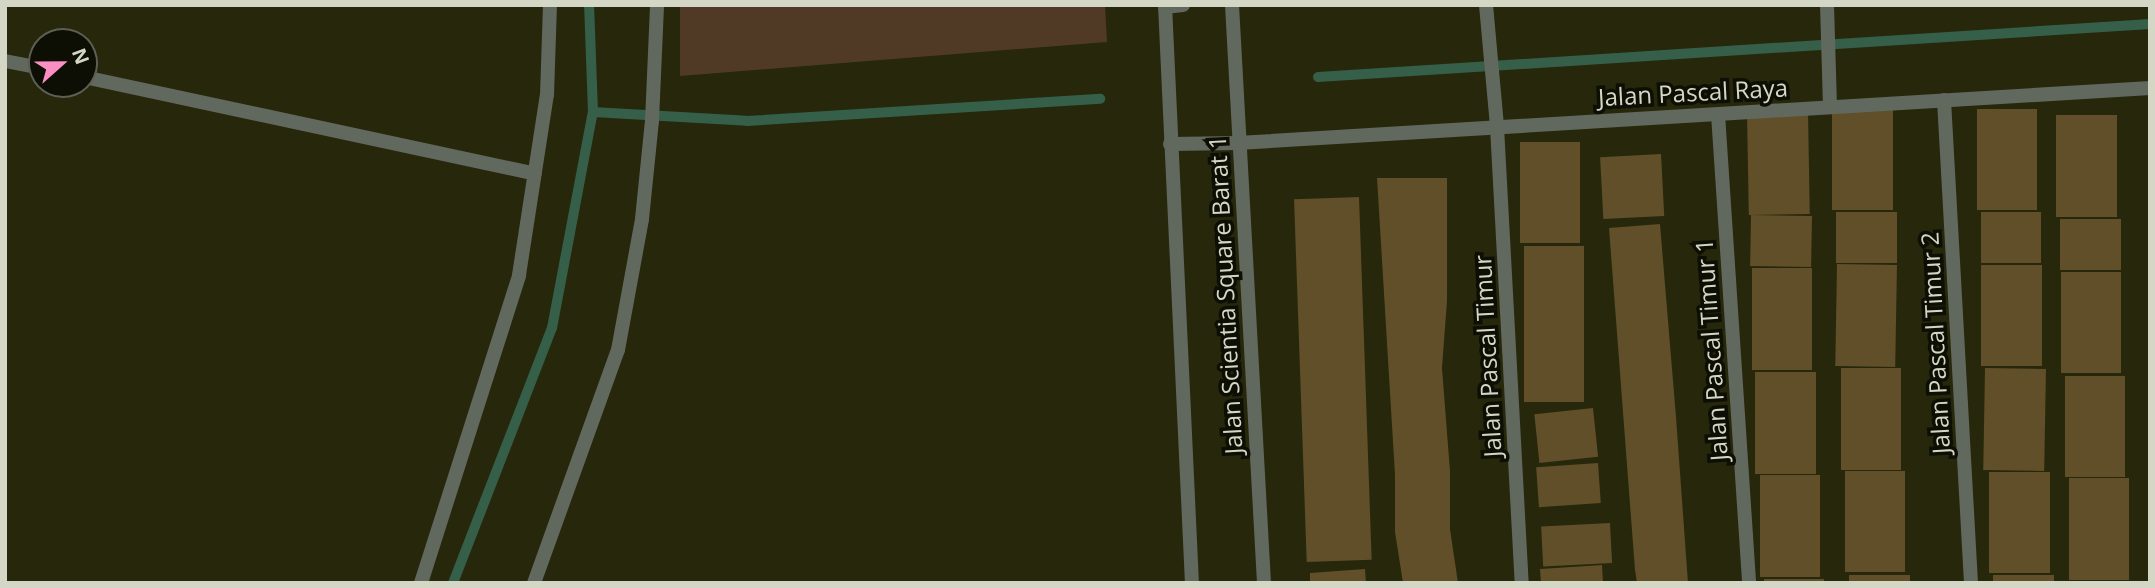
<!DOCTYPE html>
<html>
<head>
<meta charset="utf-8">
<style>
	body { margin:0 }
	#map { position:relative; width:2155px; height:588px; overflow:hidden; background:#26270b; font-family:"Open Sans",sans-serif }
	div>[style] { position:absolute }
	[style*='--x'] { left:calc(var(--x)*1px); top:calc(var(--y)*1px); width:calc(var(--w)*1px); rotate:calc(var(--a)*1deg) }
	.green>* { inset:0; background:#503a26 }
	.stream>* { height:10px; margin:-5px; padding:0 5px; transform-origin:5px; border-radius:5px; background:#355f48 }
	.building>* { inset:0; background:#604f28; transform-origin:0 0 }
	.minor>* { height:14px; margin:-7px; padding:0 7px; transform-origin:7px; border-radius:7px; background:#61685d }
	.tertiary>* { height:14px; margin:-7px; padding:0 7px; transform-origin:7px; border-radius:7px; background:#61685d }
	span { translate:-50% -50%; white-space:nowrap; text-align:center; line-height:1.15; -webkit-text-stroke:7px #0e0f04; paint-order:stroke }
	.street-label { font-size:24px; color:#d5d7c6 }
	.frame { position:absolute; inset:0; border:7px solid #d5d7c6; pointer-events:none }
	.north { position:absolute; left:28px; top:28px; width:70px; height:70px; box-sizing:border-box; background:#0e0f04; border:2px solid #5e5f52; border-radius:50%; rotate:69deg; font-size:19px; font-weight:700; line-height:28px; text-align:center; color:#d5d7c6 }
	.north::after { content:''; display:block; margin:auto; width:24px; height:32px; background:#fb8fc4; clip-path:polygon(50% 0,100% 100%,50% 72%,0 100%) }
</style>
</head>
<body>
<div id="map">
	<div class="green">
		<div style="clip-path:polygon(680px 5px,1105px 5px,1107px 42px,680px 76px)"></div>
	</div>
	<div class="stream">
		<div style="--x:1318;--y:77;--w:834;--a:-3.64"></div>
		<div style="--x:593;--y:112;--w:154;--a:3.3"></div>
		<div style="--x:747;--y:121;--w:354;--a:-3.6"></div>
		<div style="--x:453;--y:583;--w:274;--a:-68.8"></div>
		<div style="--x:552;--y:328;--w:220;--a:-79.3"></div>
		<div style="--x:593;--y:112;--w:107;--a:-92.1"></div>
	</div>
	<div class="building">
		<div style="left:1832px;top:108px;width:61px;height:102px"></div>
		<div style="left:1977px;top:109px;width:60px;height:101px"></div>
		<div style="left:1808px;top:112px;width:102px;height:61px;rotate:89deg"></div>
		<div style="left:2056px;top:115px;width:61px;height:102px"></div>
		<div style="left:1520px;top:142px;width:60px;height:101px"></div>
		<div style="left:1661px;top:154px;width:62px;height:61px;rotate:87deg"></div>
		<div style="clip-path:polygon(1377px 178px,1447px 178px,1447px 301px,1442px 368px,1450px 471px,1450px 529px,1458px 583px,1403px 583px,1395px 532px,1395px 475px)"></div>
		<div style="left:1359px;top:197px;width:363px;height:65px;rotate:88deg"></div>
		<div style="left:1836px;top:212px;width:61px;height:51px"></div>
		<div style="left:2041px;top:212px;width:51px;height:60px;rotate:90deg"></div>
		<div style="left:1812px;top:216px;width:51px;height:61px;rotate:91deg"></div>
		<div style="left:2060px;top:219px;width:61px;height:51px"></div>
		<div style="clip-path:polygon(1660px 224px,1676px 417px,1688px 583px,1637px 583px,1635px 570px,1609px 228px)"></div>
		<div style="left:1524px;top:246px;width:60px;height:156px"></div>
		<div style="left:1837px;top:264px;width:60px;height:102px;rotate:1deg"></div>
		<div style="left:1981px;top:265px;width:61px;height:101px"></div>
		<div style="left:1752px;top:268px;width:60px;height:102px"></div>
		<div style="left:2061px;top:272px;width:60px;height:101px"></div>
		<div style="left:1841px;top:368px;width:60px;height:102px"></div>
		<div style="left:1985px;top:368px;width:61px;height:102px;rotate:1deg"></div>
		<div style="left:1755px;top:372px;width:61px;height:102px"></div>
		<div style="left:2065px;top:376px;width:60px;height:101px"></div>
		<div style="left:1593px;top:408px;width:49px;height:59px;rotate:84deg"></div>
		<div style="left:1598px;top:463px;width:40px;height:62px;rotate:86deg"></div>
		<div style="left:1845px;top:471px;width:60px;height:101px"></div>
		<div style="left:1989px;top:472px;width:61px;height:101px"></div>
		<div style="left:1760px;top:475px;width:60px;height:102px"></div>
		<div style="left:2069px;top:478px;width:60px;height:102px"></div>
		<div style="left:1610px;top:523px;width:40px;height:69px;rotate:87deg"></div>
		<div style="clip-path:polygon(1602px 565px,1603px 583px,1541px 583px,1540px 569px)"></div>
		<div style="clip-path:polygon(1365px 569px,1366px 583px,1310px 583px,1310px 573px)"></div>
		<div style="left:1849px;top:575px;width:61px;height:8px"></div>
		<div style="left:2054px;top:575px;width:8px;height:61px;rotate:90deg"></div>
		<div style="left:1764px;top:579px;width:60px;height:4px"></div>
	</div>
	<div class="minor">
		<div style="--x:1165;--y:5;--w:579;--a:87.33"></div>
		<div style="--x:1232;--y:5;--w:579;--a:86.83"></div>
		<div style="--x:1486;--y:5;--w:122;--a:84.8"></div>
		<div style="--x:1497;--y:127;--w:457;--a:86.9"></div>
		<div style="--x:1827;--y:5;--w:102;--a:88.3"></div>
		<div style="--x:1165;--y:7;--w:18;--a:-6"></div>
		<div style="--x:5;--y:61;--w:38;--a:11"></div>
		<div style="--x:84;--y:77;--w:461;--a:12.1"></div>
		<div style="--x:1944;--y:100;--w:484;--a:86.8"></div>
		<div style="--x:1718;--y:114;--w:470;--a:86.2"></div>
		<div style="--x:1170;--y:144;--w:68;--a:-0.8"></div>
		<div style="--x:1238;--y:143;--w:914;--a:-3.45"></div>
	</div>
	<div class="tertiary">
		<div style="--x:421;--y:583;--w:323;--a:-72.3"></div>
		<div style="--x:519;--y:275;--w:182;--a:-81.2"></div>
		<div style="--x:547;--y:95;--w:90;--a:-88.1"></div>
		<div style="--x:534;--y:583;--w:248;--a:-70.2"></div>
		<div style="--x:618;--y:350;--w:133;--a:-79.6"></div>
		<div style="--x:642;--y:219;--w:99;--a:-84.2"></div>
		<div style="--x:652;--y:121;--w:116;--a:-87.5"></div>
	</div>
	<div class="street-label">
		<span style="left:1693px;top:92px;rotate:-3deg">Jalan Pascal Raya</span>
		<span style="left:1225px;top:295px;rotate:-93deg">Jalan Scientia Square Barat 1</span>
		<span style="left:1935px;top:343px;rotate:-93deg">Jalan Pascal Timur 2</span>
		<span style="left:1711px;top:350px;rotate:-94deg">Jalan Pascal Timur 1</span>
		<span style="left:1487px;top:356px;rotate:-93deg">Jalan Pascal Timur</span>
	</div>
	<div class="frame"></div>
	<div class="north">N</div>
</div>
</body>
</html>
